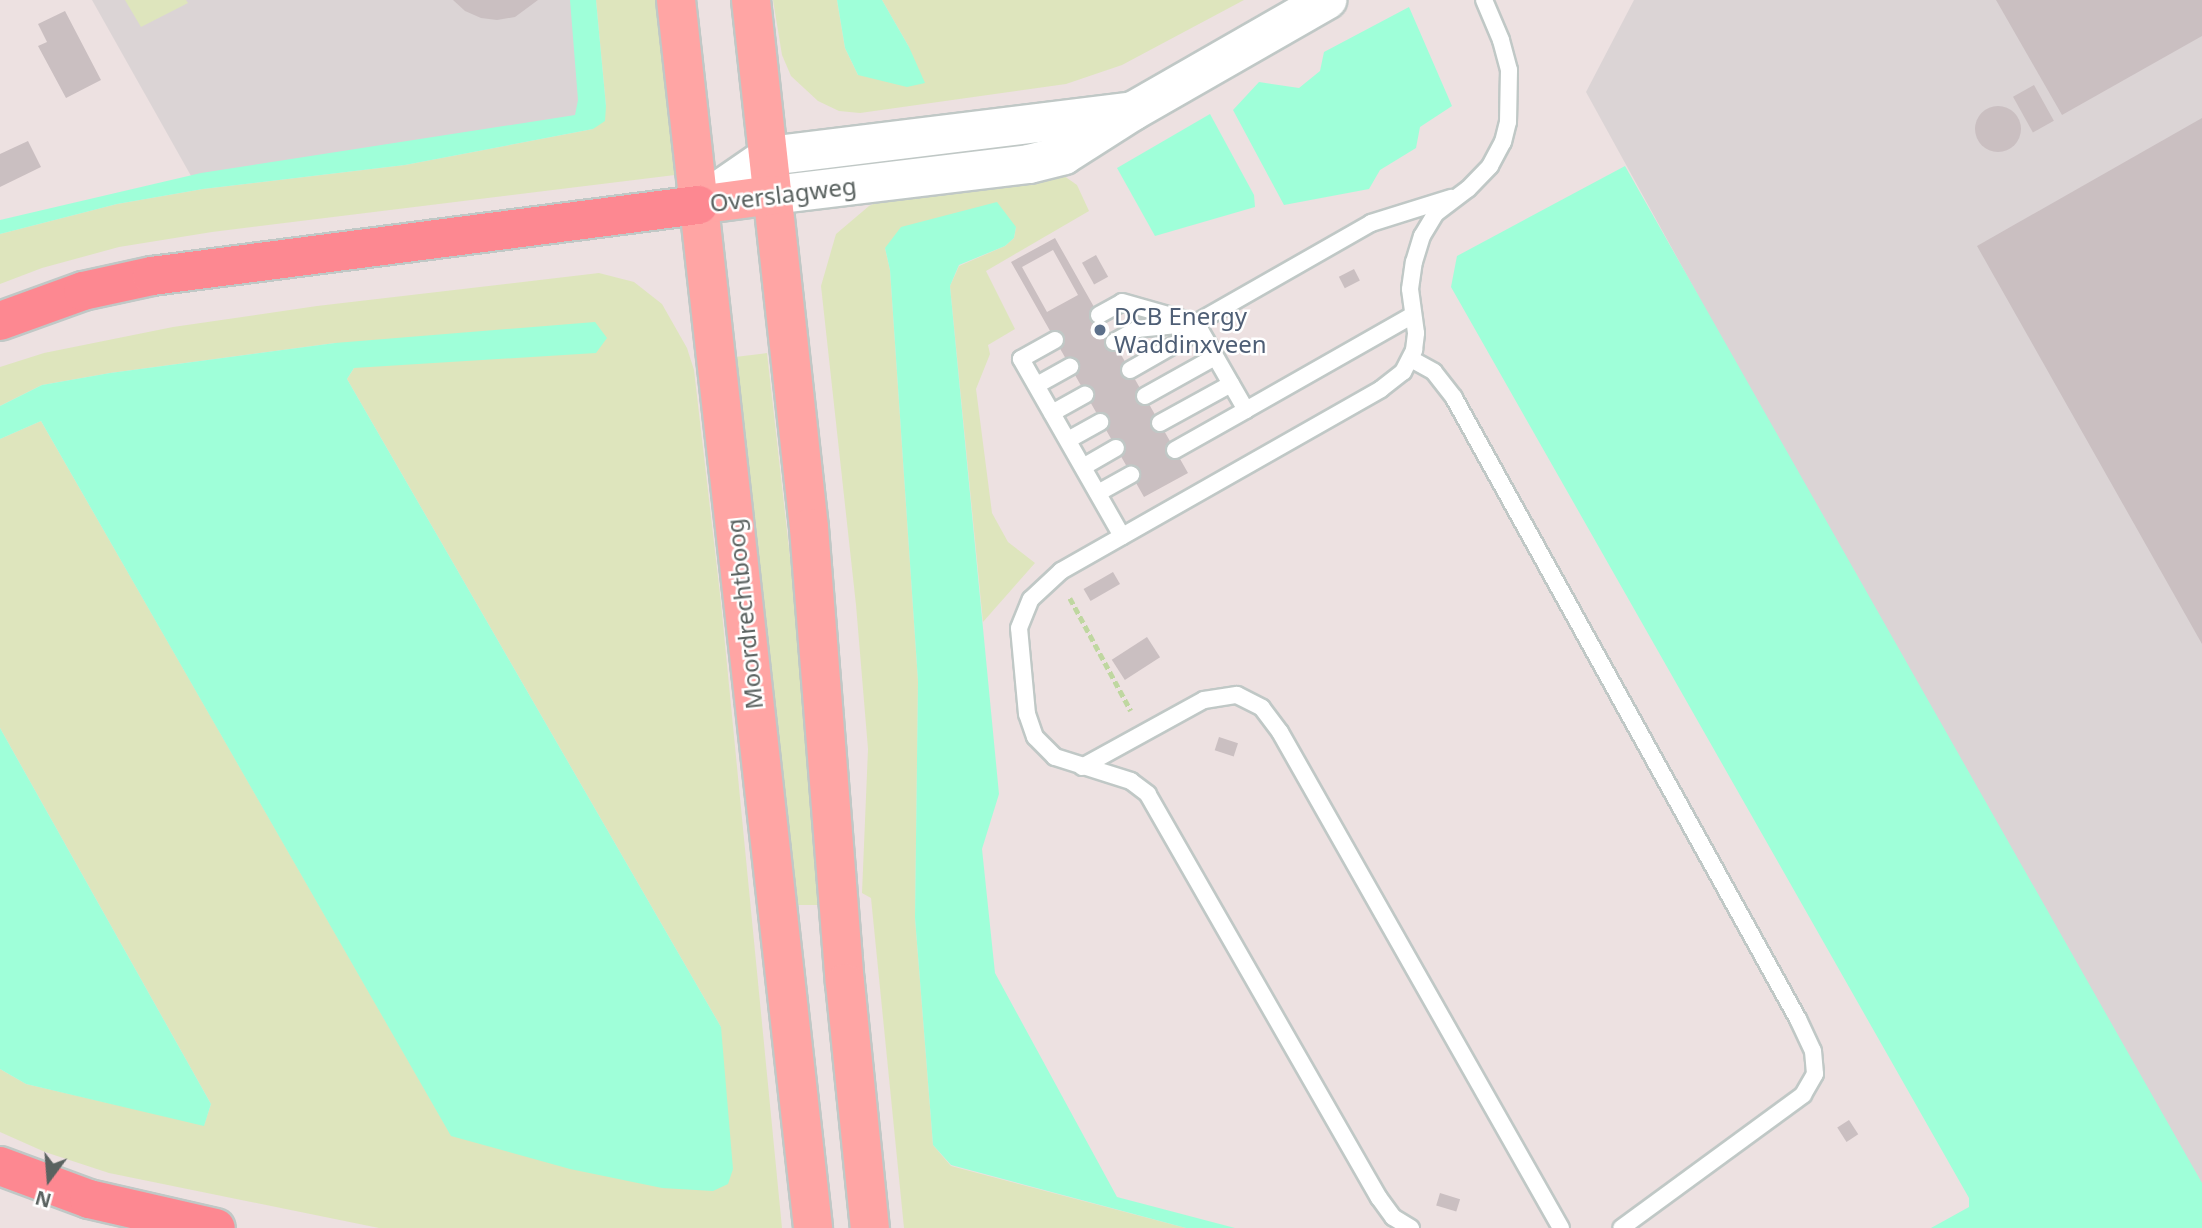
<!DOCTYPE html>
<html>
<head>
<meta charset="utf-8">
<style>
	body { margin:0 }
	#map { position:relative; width:2202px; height:1228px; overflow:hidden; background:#ede1e1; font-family:"Noto Sans",sans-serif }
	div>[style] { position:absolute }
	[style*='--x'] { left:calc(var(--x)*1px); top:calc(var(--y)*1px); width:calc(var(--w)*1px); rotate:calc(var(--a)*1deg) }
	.industrial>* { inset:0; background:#dbd4d5 }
	.green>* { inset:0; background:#dee5bd }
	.water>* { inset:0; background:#9fffd9 }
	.building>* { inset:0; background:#cabfc1; transform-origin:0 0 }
	.round { border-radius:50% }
	.path>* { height:4.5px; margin-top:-2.25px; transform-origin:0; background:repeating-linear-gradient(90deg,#bfd7a0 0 7px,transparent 0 10.5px) }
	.roads { filter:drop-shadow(2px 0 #c0c8c6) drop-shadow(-2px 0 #c0c8c6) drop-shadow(0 2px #c0c8c6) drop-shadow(0 -2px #c0c8c6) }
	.lane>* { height:16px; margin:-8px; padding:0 8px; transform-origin:8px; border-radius:8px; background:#fff }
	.secondary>* { height:38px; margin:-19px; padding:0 19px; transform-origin:19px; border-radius:19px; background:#fff }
	.primary>* { height:38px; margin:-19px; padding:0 19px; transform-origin:19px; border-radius:19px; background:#ffa5a4 }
	.highway>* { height:38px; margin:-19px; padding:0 19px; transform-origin:19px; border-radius:19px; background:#fd8891 }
	.dots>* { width:19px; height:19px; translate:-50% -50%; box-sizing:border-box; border:4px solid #fff; border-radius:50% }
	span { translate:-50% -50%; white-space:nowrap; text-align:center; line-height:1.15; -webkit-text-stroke:5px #fff; paint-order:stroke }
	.street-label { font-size:24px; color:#5a6260 }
	.service-label { font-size:24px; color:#4e5e75 }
	.left { translate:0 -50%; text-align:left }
	.north { position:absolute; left:14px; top:1144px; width:70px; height:70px; -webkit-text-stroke:5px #fff; paint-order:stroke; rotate:196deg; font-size:19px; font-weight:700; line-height:28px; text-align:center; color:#5a6260 }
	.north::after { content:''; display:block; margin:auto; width:24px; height:32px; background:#5a6260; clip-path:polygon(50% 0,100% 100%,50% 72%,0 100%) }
</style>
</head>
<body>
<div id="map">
	<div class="industrial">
		<div style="clip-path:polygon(92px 0,582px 0,593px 117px,195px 183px)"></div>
		<div style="clip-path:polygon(1634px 0,2202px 0,2202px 1212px,1586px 92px)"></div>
	</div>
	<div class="green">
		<div style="clip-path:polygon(125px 0,186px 0,188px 3px,141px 27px)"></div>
		<div style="clip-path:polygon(596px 0,655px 0,675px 175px,212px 232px,119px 247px,42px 268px,0 284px,0 234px,117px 204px,203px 189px,405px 165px,593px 129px,606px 106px)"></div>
		<div style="clip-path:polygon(773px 0,837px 0,845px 48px,858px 75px,909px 47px,882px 0,1244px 0,1122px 65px,1066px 84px,860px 113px,839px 111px,818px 101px,791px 76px,782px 55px)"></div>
		<div style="clip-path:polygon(1057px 171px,1077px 185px,1089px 211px,986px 271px,1015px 329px,988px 345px,990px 354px,976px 389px,992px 513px,1008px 542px,1035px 563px,983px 622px,950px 286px,959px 266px,1005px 246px,1014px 238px,1016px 227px,885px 248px,890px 270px,918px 681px,915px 918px,933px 1145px,951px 1166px,1186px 1228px,904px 1228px,871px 898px,862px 893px,868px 749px,856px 605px,821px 286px,836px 234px,869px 206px,888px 197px)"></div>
		<div style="clip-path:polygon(599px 273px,634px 282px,662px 304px,687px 348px,694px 370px,721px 603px,782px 1228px,379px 1228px,109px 1173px,45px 1152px,0 1132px,0 1069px,26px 1084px,204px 1125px,211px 1104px,0 728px,0 439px,41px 421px,451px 1135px,721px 1027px,347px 379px,354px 368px,335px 343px,110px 373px,42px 385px,0 406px,0 367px,44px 353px,173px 327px,317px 306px)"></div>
		<div style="clip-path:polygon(767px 353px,798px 629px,818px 905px,798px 905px,735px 357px)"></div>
	</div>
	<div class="water">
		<div style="clip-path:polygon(570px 0,596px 0,606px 106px,605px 121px,593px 129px,405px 165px,203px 189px,117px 204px,0 234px,0 220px,201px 173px,575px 115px,578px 100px)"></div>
		<div style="clip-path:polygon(837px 0,882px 0,909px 47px,925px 83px,907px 87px,858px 75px,845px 48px)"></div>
		<div style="clip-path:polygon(1409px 7px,1452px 106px,1420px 127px,1416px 148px,1380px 170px,1369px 189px,1284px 205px,1233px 110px,1259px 82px,1299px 88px,1320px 71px,1324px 52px)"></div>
		<div style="clip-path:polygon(1210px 114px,1254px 195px,1255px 207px,1155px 236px,1117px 168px)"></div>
		<div style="clip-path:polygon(1625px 166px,2202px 1183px,2202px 1228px,1931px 1228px,1969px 1207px,1969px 1198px,1451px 287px,1457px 256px)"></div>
		<div style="clip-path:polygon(997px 202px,1016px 227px,1014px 238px,1005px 246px,959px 265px,950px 286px,999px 794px,982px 849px,995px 973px,1117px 1197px,1235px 1228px,1186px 1228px,951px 1165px,933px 1145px,915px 918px,918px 681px,890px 270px,885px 248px,901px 227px)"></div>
		<div style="clip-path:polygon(595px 322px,607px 338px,596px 353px,354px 368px,347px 379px,721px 1027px,733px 1169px,728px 1184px,713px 1191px,662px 1188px,570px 1169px,451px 1136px,41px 421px,0 439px,0 406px,42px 385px,110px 373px,335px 343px)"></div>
		<div style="clip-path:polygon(0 728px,211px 1104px,204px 1126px,26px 1084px,0 1069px)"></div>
	</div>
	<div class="building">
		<div style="clip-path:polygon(453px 0,538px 0,515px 17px,497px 20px,481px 18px,465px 11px)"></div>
		<div style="clip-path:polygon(1996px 0,2202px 0,2202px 36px,2062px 115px)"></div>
		<div style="clip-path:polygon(65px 11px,101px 80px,66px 98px,38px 46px,47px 42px,38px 24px)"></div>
		<div style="left:2034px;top:85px;width:41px;height:24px;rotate:61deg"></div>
		<div class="round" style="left:1975px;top:106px;width:46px;height:46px"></div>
		<div style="clip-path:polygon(2202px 118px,2202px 644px,1977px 246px)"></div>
		<div style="clip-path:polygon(28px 141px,41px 167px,0 187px,0 154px)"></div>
		<div style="clip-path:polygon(evenodd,1055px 238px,1188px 473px,1144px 497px,1011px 262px,1055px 238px,1053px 250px,1078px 295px,1047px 312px,1022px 267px,1053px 250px)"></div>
		<div style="left:1096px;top:255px;width:25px;height:16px;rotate:61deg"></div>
		<div style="left:1354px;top:269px;width:13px;height:17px;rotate:63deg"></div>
		<div style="left:1113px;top:572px;width:14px;height:34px;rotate:60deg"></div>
		<div style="left:1147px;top:637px;width:24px;height:42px;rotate:57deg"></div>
		<div style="left:1219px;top:737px;width:20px;height:14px;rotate:18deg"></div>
		<div style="left:1849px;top:1120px;width:17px;height:14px;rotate:57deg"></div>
		<div style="left:1440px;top:1193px;width:21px;height:13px;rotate:17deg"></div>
	</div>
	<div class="path">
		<div style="--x:1070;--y:598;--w:128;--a:61.6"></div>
	</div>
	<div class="roads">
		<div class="lane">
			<div style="--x:1099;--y:315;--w:26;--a:-29"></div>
			<div style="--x:1122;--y:302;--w:77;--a:15.8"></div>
			<div style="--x:1413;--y:315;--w:192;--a:150.4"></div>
			<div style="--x:1246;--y:410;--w:100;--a:-119.9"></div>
			<div style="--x:1196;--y:323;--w:202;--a:-29.7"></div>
			<div style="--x:1371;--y:223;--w:84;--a:-17.4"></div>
			<div style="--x:1055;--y:340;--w:39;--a:151"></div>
			<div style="--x:1021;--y:359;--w:204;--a:60.3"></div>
			<div style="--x:1114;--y:342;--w:26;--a:-29"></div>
			<div style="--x:1137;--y:329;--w:50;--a:-5.7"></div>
			<div style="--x:1411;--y:359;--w:26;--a:29"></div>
			<div style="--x:1434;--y:372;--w:33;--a:52"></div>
			<div style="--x:1454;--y:398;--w:710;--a:61.02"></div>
			<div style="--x:1798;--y:1019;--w:35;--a:65"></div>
			<div style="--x:1813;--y:1051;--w:23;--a:85"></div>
			<div style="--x:1815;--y:1074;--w:24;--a:120"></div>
			<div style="--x:1803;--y:1095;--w:225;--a:143.8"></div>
			<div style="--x:1130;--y:370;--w:81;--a:-29.7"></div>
			<div style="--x:1037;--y:385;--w:38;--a:-29"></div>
			<div style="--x:1145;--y:396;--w:80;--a:-29.1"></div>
			<div style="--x:1052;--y:413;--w:38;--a:-29"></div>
			<div style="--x:1160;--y:423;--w:81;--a:-28.8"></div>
			<div style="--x:1068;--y:440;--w:37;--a:-29"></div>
			<div style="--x:1175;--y:450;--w:81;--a:-29.4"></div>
			<div style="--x:1083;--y:467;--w:38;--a:-30"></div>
			<div style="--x:1098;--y:493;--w:38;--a:-29"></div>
			<div style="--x:1082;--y:767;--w:139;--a:-28.8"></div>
			<div style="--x:1204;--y:700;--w:33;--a:-9"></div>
			<div style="--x:1237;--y:695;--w:28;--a:27"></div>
			<div style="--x:1262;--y:708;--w:30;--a:53"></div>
			<div style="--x:1280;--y:732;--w:570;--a:60.47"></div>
			<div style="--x:1411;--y:1228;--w:21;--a:-149"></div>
			<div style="--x:1393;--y:1217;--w:24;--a:-126"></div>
			<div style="--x:1379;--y:1198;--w:465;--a:-119.8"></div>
			<div style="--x:1148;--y:794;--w:21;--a:-143"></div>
			<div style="--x:1131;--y:781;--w:80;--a:-162.5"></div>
			<div style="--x:1055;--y:757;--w:28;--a:-135"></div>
			<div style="--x:1035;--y:737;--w:24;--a:-109"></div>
			<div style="--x:1027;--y:714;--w:86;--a:-95.3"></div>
			<div style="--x:1019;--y:628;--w:31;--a:-68"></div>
			<div style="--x:1031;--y:599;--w:41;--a:-43"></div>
			<div style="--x:1061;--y:571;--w:368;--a:-29.6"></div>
			<div style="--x:1381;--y:389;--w:28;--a:-38"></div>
			<div style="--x:1403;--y:372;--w:25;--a:-63"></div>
			<div style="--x:1414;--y:350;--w:17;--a:-83"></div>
			<div style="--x:1416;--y:333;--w:44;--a:-97.8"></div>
			<div style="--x:1410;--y:289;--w:27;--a:-82"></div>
			<div style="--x:1414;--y:262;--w:27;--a:-73"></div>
			<div style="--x:1422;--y:236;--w:27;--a:-59"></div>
			<div style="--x:1436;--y:213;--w:40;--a:-37"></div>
			<div style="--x:1468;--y:189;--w:32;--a:-46"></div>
			<div style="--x:1490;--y:166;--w:27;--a:-62"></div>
			<div style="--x:1503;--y:142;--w:21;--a:-76"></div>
			<div style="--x:1508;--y:122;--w:52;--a:-88.9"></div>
			<div style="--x:1509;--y:70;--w:31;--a:-105"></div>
			<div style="--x:1501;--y:40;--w:43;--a:-113"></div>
		</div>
		<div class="secondary">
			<div style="--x:773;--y:195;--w:258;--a:-6.9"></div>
			<div style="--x:1029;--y:164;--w:36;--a:-14"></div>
			<div style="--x:1064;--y:155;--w:82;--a:-32.5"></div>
			<div style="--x:1133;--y:111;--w:224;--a:-29.8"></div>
			<div style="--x:698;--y:205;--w:86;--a:-34.6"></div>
			<div style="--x:769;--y:156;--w:361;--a:-7"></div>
		</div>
		<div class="primary">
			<div style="--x:676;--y:0;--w:1236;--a:83.63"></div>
			<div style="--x:751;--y:0;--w:531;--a:83.73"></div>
			<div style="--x:809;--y:528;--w:456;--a:85.5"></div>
			<div style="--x:845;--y:983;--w:246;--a:84.2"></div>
			<div style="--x:698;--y:205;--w:76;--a:-7.6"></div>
		</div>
		<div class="highway">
			<div style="--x:0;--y:321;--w:88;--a:-19.9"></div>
			<div style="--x:83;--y:291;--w:71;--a:-12.3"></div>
			<div style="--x:152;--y:276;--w:551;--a:-7.41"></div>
			<div style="--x:0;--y:1166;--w:95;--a:20.3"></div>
			<div style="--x:89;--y:1199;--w:130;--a:12.9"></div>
		</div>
	</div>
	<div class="dots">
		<div style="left:1100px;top:330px;background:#5c6f8a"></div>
	</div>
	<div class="street-label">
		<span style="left:783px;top:194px;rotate:-7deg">Overslagweg</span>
		<span style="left:744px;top:614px;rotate:-96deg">Moordrechtboog</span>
	</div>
	<div class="service-label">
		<span class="left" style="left:1114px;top:330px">DCB Energy<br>Waddinxveen</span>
	</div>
	<div class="north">N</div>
</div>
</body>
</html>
